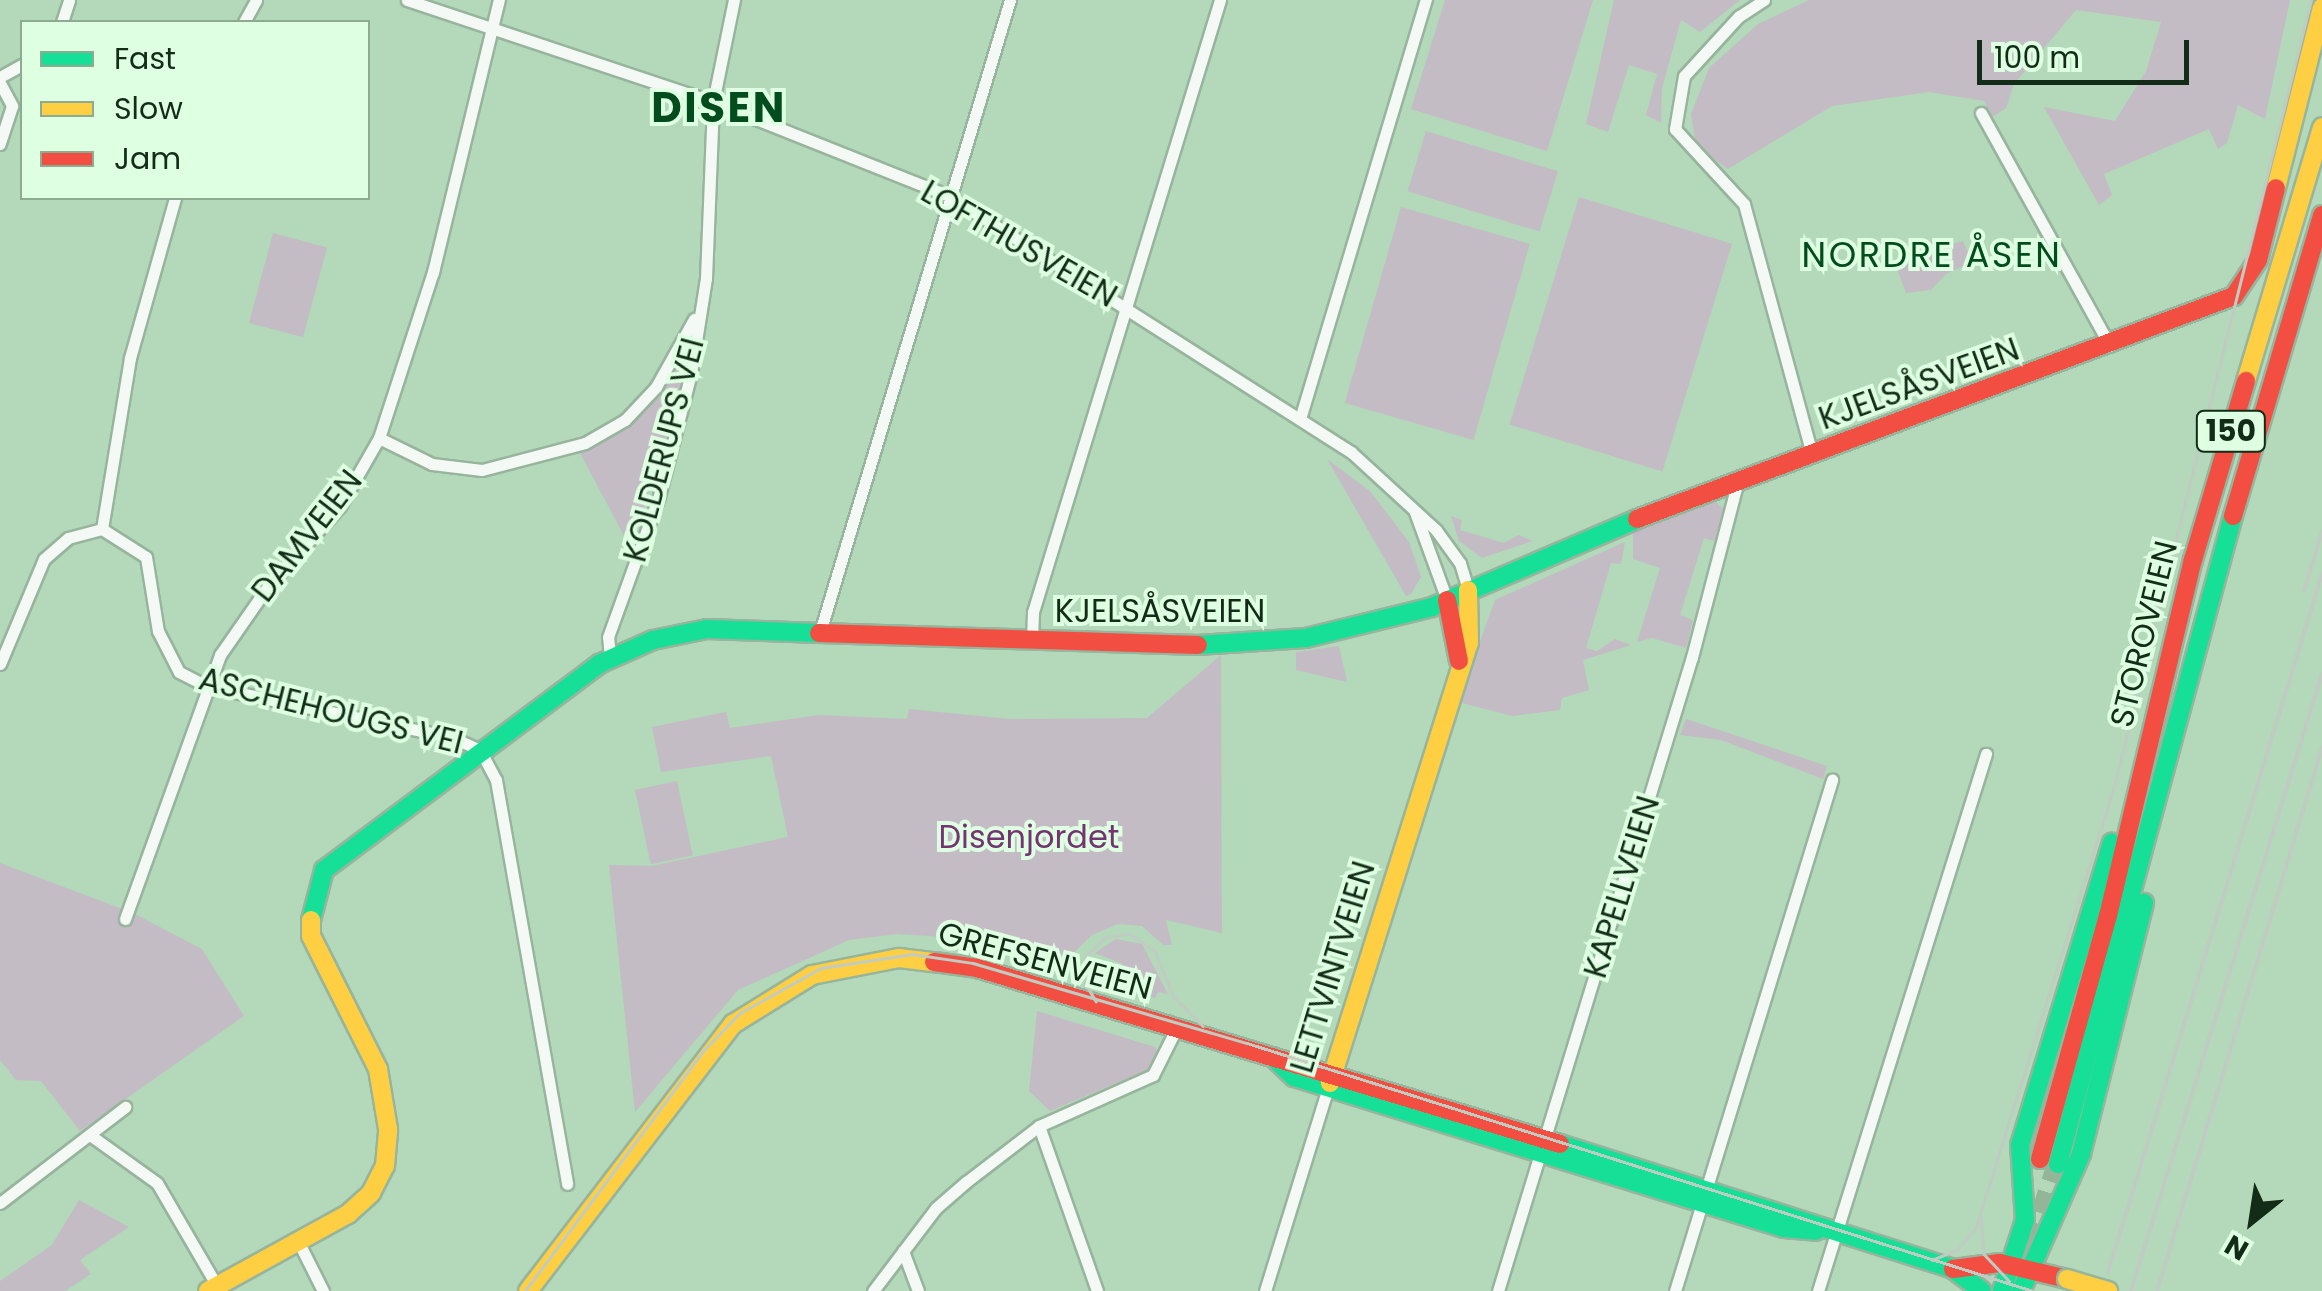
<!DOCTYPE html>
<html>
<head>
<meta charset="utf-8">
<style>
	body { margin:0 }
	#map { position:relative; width:2322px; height:1291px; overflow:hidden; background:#b3d8ba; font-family:Poppins,sans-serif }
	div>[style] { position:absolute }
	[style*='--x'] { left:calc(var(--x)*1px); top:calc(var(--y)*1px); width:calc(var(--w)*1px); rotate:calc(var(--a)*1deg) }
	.green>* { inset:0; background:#c4bcc4; transform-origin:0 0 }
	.highway-tunnel>* { height:22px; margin-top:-11px; transform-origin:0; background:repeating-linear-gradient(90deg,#93b699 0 22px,transparent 0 33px) }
	.roads { filter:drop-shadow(2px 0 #97b49c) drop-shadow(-2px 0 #97b49c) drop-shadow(0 2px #97b49c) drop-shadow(0 -2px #97b49c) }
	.street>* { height:11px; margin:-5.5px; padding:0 5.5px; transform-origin:5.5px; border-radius:5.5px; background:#f4f9f5 }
	.fast>* { height:18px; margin:-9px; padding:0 9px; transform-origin:9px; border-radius:9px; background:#16e098 }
	.slow>* { height:18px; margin:-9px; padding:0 9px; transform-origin:9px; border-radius:9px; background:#ffcf43 }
	.jam>* { height:18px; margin:-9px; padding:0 9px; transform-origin:9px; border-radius:9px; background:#f24e42 }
	.tram>* { height:2.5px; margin:-1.25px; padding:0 1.25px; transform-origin:1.25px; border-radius:1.25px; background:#c0cbc2 }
	.rail>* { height:4px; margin:-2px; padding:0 2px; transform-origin:2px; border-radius:2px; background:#c0cbc2 }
	.bridges { filter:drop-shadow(2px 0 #97b49c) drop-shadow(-2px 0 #97b49c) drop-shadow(0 2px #97b49c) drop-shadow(0 -2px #97b49c) }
	.slow-bridge>* { height:18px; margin:-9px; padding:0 9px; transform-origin:9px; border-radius:9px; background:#ffcf43 }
	span { translate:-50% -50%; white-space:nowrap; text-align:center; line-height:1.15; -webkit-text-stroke:8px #deffe2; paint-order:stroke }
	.shield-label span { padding:2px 8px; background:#deffe2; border:2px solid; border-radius:8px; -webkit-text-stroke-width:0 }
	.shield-label { font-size:30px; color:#122c17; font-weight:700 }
	.street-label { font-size:32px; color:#122c17 }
	.park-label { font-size:32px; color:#743471 }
	.neighbourhood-label { font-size:35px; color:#024c1d; letter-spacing:2.5px }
	.district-label { font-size:42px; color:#024c1d; font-weight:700; letter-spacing:2.5px }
	.legend { position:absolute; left:20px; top:20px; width:350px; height:180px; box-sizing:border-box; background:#deffe2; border:2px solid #8cab91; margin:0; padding:12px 18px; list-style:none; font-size:30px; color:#122c17 }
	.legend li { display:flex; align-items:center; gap:20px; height:50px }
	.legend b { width:50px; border:2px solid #8cab91 }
	.north { position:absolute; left:2202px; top:1171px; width:100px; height:100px; -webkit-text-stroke:8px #deffe2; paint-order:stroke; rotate:210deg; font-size:28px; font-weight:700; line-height:40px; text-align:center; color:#122c17 }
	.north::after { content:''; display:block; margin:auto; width:35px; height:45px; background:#122c17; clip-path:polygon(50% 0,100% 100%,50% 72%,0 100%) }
	.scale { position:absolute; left:1977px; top:40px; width:212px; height:45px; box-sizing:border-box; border:5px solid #122c17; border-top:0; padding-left:12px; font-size:30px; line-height:35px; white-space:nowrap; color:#122c17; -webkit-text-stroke:8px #deffe2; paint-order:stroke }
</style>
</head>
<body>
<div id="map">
	<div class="green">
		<div style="clip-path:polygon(1445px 0,1593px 0,1547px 151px,1411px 109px)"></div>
		<div style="clip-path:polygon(1614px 0,1740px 0,1700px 32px,1681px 20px,1662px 88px,1661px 123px,1646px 115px,1657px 74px,1629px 65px,1608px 132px,1586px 124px)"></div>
		<div style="clip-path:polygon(1809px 0,2290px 0,2265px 119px,2238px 105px,2227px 143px,2218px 149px,2209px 129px,2104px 174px,2112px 195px,2099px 205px,2044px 107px,2115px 121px,2146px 71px,2161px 22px,2076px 10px,2014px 84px,2006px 108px,1991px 118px,1984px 101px,1929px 92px,1832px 106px,1728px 169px,1696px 146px,1691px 114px,1709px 68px,1758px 24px)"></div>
		<div style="left:1426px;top:131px;width:138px;height:63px;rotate:17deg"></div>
		<div style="left:1579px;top:197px;width:160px;height:238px;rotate:17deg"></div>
		<div style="left:1401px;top:207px;width:134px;height:204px;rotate:16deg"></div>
		<div style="left:273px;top:233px;width:56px;height:93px;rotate:15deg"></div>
		<div style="clip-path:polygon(1920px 239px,1948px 245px,1963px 241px,1972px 262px,1946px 274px,1931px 290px,1906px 293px,1896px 266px)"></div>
		<div style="clip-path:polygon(681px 354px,687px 359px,683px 380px,631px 549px,580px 453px,623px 426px)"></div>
		<div style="clip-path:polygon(1327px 459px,1370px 491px,1409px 542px,1421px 577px,1411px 594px,1406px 596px)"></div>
		<div style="clip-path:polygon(1712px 498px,1726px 512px,1717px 542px,1704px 538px,1680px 615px,1693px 620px,1686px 648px,1652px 638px,1637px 642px,1660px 568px,1633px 559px,1633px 525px)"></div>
		<div style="clip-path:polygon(1451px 516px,1462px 520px,1460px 530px,1504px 543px,1519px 535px,1533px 541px,1482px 558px,1459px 541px)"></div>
		<div style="clip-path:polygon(1625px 542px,1621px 564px,1611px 563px,1586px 648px,1597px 651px,1615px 639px,1631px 645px,1583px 660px,1589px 690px,1562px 698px,1560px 710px,1512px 716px,1458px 702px,1495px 600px)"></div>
		<div style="clip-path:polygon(1339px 646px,1347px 682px,1296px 670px,1296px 652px)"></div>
		<div style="clip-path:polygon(1221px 655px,1222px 933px,1166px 920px,1172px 945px,1163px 945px,1142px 926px,1118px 924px,1092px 935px,1058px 968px,960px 938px,897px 934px,849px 940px,738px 990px,635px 1112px,609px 865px,652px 866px,788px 837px,771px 756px,661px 772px,652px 727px,726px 712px,730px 728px,819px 715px,907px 719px,909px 709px,1009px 719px,1147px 718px)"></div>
		<div style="clip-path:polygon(1686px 719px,1827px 766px,1823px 779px,1721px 740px,1680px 735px)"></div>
		<div style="left:677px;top:781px;width:76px;height:43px;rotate:78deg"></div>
		<div style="clip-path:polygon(0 863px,133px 913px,202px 949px,244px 1016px,80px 1131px,41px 1081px,16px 1080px,0 1060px)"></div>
		<div style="clip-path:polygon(1116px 939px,1142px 944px,1168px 994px,1158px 992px,1155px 998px,1117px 987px,1123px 964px,1095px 953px)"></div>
		<div style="clip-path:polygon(1037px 1011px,1155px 1047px,1160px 1056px,1150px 1069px,1050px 1111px,1029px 1091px)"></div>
		<div style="clip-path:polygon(79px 1200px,129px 1227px,80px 1260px,91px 1274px,65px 1291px,0 1291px,0 1281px,52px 1245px)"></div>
	</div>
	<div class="highway-tunnel">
		<div style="--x:2032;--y:1245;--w:85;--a:-72.2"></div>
	</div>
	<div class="roads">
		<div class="street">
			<div style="--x:407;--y:0;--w:323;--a:18.4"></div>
			<div style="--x:713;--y:102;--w:254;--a:21.7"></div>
			<div style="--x:949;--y:196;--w:477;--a:32.5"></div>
			<div style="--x:1351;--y:452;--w:115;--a:42.5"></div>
			<div style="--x:1436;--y:530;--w:41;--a:54"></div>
			<div style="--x:1460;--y:563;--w:28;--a:73"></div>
			<div style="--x:1764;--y:0;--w:30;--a:147"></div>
			<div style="--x:1739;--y:16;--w:81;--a:132.5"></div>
			<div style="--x:1684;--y:76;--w:54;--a:99.6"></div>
			<div style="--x:1675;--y:129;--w:102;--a:47.4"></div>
			<div style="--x:1744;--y:204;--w:259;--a:74.8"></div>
			<div style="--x:62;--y:22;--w:23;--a:-72"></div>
			<div style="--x:244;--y:22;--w:25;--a:-61"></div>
			<div style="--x:0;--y:77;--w:25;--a:-29"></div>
			<div style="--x:0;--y:83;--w:26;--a:62"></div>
			<div style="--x:12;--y:106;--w:40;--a:108"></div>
			<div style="--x:1981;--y:113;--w:266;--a:61"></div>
			<div style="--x:1300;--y:419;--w:438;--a:-73.3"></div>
			<div style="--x:379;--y:438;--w:59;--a:26.1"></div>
			<div style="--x:432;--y:464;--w:50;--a:6.8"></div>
			<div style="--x:482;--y:470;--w:106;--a:-14.7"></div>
			<div style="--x:585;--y:443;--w:46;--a:-29.9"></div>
			<div style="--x:625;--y:420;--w:45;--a:-46.8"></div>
			<div style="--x:656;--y:387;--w:78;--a:-60.8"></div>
			<div style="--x:1415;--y:512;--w:94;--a:70"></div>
			<div style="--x:102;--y:529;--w:173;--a:-80.7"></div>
			<div style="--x:130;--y:358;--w:166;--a:-74.3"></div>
			<div style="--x:820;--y:632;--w:660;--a:-73.27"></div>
			<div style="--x:1032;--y:641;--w:29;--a:-88"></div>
			<div style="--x:1033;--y:612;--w:640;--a:-73.01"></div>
			<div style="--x:610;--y:658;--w:21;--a:-95"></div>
			<div style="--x:608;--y:637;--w:150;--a:-70.1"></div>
			<div style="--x:659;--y:496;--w:127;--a:-75.4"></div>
			<div style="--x:691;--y:373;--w:96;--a:-81"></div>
			<div style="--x:706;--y:278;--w:176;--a:-87.7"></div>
			<div style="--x:713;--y:102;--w:104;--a:-78.4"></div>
			<div style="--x:0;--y:664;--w:114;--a:-67.3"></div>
			<div style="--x:44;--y:559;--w:32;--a:-41"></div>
			<div style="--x:68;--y:538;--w:35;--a:-15"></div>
			<div style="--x:102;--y:529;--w:52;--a:32.5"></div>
			<div style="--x:146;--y:557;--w:75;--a:80.8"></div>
			<div style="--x:158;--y:631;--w:46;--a:62.9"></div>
			<div style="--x:179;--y:672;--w:30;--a:27"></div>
			<div style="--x:206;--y:686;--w:250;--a:11.8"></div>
			<div style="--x:451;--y:737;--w:32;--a:24"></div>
			<div style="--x:480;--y:750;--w:34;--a:62"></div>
			<div style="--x:496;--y:780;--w:410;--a:80"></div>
			<div style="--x:125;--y:919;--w:281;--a:-70.2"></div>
			<div style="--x:220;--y:655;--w:84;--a:-55.2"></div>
			<div style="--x:268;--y:586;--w:108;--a:-48"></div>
			<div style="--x:340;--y:506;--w:78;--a:-60.2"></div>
			<div style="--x:379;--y:438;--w:175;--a:-72"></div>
			<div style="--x:433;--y:272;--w:280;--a:-76.4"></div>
			<div style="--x:1039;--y:1126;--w:175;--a:70.6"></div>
			<div style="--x:90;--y:1135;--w:82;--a:35.6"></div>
			<div style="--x:157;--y:1183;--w:119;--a:59.8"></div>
			<div style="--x:0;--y:1203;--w:158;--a:-37.5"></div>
			<div style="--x:299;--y:1243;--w:54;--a:63.4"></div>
			<div style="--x:903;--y:1251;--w:43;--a:69.4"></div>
			<div style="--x:873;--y:1291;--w:104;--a:-52.8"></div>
			<div style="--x:936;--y:1208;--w:40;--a:-41"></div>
			<div style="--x:966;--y:1182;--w:92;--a:-37.5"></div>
			<div style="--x:1039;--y:1126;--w:125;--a:-24.1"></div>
			<div style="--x:1153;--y:1075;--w:54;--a:-63.4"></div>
			<div style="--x:1265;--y:1291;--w:213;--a:-72.8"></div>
			<div style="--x:1498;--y:1291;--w:663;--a:-72.99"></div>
			<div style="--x:1692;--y:657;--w:182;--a:-75.4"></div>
			<div style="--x:1675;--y:1291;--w:535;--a:-72.92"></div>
			<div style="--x:1818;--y:1291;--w:563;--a:-72.63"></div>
		</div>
		<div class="fast">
			<div style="--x:1198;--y:645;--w:108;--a:-3.7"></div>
			<div style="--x:1306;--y:638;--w:130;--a:-13.8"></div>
			<div style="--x:1432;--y:607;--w:223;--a:-23.2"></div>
			<div style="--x:311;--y:920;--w:52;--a:-75.4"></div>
			<div style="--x:324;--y:870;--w:344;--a:-36.8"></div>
			<div style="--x:599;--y:664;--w:59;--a:-24"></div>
			<div style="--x:653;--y:640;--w:55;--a:-11.5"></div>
			<div style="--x:707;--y:629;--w:112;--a:2"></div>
			<div style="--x:1273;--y:1057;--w:29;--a:44"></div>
			<div style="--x:1294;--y:1077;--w:513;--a:17.13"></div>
			<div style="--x:1784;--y:1228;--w:32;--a:5"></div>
			<div style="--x:1560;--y:1144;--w:412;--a:17.6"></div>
			<div style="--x:1953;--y:1269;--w:36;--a:37"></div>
			<div style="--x:2058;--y:1164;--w:671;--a:-74.89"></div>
			<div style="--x:2002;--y:1291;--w:75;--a:-72.1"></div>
			<div style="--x:2025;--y:1220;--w:75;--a:-93.8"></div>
			<div style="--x:2020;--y:1145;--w:316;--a:-73.1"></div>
			<div style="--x:2021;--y:1291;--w:150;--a:-66.3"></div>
			<div style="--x:2081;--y:1154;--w:259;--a:-75.9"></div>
		</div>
		<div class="slow">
			<div style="--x:2276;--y:188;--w:186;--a:-75.7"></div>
			<div style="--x:2246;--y:381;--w:265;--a:-73.3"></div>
			<div style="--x:1330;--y:1083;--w:461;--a:-72.5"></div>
			<div style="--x:1469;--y:643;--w:53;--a:-91.1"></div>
			<div style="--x:208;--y:1291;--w:160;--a:-28.8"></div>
			<div style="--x:348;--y:1214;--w:31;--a:-42"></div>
			<div style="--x:371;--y:1193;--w:30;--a:-63"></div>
			<div style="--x:385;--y:1166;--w:37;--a:-85"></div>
			<div style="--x:388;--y:1129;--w:61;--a:-99.5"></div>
			<div style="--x:378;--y:1069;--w:149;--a:-116.7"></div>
			<div style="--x:311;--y:936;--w:16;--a:-90"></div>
			<div style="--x:528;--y:1291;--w:337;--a:-52.5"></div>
			<div style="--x:733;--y:1024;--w:93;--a:-31.8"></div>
			<div style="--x:812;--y:975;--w:89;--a:-11.1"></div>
			<div style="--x:899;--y:958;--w:35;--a:7"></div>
		</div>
		<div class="jam">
			<div style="--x:2233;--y:516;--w:314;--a:-73.5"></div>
			<div style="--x:1637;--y:519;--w:637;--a:-20.48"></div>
			<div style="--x:2234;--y:296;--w:43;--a:-56.3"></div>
			<div style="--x:2258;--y:260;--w:74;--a:-76"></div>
			<div style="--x:1447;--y:600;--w:62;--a:78.9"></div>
			<div style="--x:819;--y:633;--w:379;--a:1.8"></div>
			<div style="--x:934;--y:962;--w:43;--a:7.9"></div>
			<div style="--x:977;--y:968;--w:609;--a:16.8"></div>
			<div style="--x:2040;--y:1159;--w:252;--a:-74.4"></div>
			<div style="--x:2108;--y:916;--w:366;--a:-76.6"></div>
			<div style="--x:2193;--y:560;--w:187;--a:-73.5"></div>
			<div style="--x:1953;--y:1269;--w:47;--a:-7.3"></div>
			<div style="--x:2000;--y:1263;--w:69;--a:13.4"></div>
		</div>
	</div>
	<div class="tram">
		<div style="--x:1096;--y:1002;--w:26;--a:-121"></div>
		<div style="--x:1083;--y:980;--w:24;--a:-83"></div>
		<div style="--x:1086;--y:956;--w:28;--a:-44"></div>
		<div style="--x:1106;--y:937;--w:24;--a:-7"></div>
		<div style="--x:1130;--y:934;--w:30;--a:34"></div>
		<div style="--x:1155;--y:951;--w:50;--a:67.6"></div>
		<div style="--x:1174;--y:997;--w:41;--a:45"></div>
		<div style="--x:1981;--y:1218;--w:36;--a:85"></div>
		<div style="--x:1984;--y:1254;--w:37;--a:47"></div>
		<div style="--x:1932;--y:1260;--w:27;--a:-22"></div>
		<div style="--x:1957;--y:1250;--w:30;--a:-50"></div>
		<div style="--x:1976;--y:1227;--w:461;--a:-72.6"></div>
		<div style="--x:2114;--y:787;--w:811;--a:-75.95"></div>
		<div style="--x:525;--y:1291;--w:299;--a:-53.4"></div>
		<div style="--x:703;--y:1051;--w:53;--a:-45.8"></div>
		<div style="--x:740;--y:1013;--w:93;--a:-29.1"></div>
		<div style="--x:821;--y:968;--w:92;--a:-8.7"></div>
		<div style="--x:912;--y:954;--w:62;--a:8.4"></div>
		<div style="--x:973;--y:963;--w:285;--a:16.3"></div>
		<div style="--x:1247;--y:1043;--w:824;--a:17.51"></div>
	</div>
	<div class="rail">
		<div style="--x:2304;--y:591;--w:62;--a:-73"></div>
		<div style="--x:2108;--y:1272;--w:730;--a:-72.95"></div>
		<div style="--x:2131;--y:1291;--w:646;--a:-72.8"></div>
		<div style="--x:2157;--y:1291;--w:568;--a:-73.1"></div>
	</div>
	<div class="bridges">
		<div class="slow-bridge">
			<div style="--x:2067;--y:1279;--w:43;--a:16.3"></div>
		</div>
	</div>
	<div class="shield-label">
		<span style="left:2231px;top:431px">150</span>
	</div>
	<div class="street-label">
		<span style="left:1019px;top:244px;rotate:30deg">LOFTHUSVEIEN</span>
		<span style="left:1919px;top:384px;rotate:-20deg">KJELSÅSVEIEN</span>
		<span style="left:664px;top:450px;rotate:-75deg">KOLDERUPS VEI</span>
		<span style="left:307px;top:536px;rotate:-52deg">DAMVEIEN</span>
		<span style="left:1160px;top:611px">KJELSÅSVEIEN</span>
		<span style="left:2144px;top:634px;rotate:-76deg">STOROVEIEN</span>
		<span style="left:331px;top:711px;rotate:14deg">ASCHEHOUGS VEI</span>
		<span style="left:1622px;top:887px;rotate:-73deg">KAPELLVEIEN</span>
		<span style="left:1045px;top:961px;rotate:15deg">GREFSENVEIEN</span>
		<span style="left:1333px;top:967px;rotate:-73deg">LETTVINTVEIEN</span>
	</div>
	<div class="park-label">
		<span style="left:1029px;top:837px">Disenjordet</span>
	</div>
	<div class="neighbourhood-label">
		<span style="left:1932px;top:255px">NORDRE ÅSEN</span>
	</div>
	<div class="district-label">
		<span style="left:719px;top:108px">DISEN</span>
	</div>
	<ul class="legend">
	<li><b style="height:12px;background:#16e098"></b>Fast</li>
	<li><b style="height:12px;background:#ffcf43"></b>Slow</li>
	<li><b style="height:12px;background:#f24e42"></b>Jam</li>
	</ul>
	<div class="north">N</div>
	<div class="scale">100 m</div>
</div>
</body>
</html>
